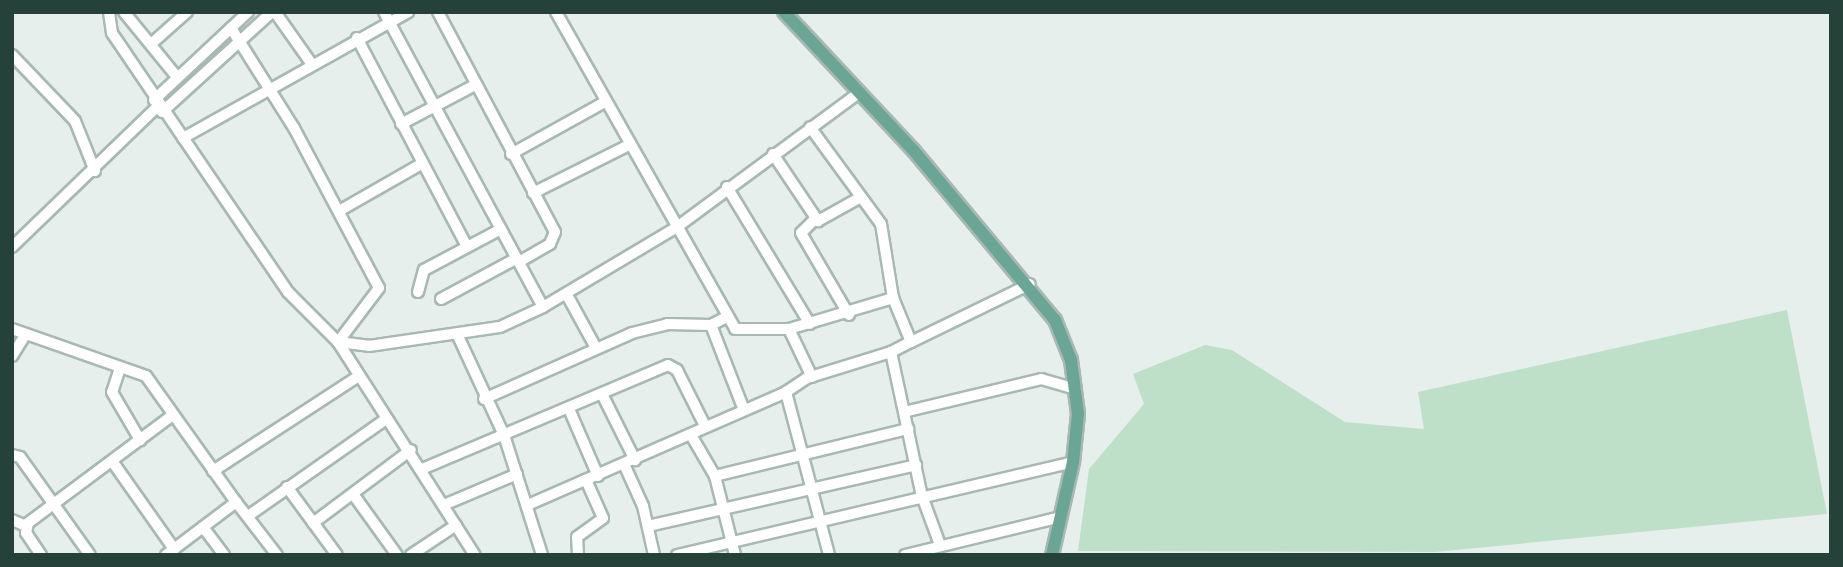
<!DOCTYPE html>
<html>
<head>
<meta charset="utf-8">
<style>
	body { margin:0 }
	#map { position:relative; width:1843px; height:567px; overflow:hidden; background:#e6efeb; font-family:"Golos Text",sans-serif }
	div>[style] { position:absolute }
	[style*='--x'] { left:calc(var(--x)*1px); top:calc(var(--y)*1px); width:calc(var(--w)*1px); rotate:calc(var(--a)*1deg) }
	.green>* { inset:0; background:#bfe0c8 }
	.roads { filter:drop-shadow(2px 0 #a8b8b2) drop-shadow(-2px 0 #a8b8b2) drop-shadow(0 2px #a8b8b2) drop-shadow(0 -2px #a8b8b2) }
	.minor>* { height:10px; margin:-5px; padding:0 5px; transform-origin:5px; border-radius:5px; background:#fff }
	.major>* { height:12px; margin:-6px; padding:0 6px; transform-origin:6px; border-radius:6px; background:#6aa596 }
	span { translate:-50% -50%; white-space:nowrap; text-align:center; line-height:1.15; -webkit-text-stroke:5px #f7fbf9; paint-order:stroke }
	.frame { position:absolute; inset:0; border:14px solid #24423a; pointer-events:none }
</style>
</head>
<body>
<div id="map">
	<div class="green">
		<div style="clip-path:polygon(1787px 310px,1827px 514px,1435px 552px,1078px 551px,1089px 469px,1144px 404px,1133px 374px,1205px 345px,1232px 350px,1345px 422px,1424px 429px,1418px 392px)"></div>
	</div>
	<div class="roads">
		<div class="minor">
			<div style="--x:109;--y:12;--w:21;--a:82"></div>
			<div style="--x:112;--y:33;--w:313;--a:55.8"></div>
			<div style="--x:288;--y:292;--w:71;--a:45"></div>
			<div style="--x:338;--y:342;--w:31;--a:7"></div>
			<div style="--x:369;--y:346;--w:132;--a:-8.3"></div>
			<div style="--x:500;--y:327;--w:47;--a:-24.9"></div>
			<div style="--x:543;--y:307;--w:156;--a:-30.8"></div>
			<div style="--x:677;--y:227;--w:227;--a:-36.4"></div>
			<div style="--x:124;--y:12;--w:84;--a:50.8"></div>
			<div style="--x:275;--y:12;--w:62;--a:54.8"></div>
			<div style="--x:384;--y:12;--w:335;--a:61.7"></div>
			<div style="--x:438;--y:12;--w:249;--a:62"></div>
			<div style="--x:555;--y:232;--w:13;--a:113"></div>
			<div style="--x:550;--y:244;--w:36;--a:150"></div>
			<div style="--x:556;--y:12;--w:364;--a:60.5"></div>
			<div style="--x:735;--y:329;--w:54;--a:0"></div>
			<div style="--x:789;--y:329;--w:109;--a:-16.6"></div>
			<div style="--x:893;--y:298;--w:75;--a:-99.2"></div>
			<div style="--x:881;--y:224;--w:120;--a:-126.2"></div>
			<div style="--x:231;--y:28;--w:118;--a:57.8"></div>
			<div style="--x:294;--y:128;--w:181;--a:62"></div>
			<div style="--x:379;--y:288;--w:68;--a:127.2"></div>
			<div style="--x:338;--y:342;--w:253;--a:57.3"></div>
			<div style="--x:357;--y:38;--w:236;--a:62.2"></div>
			<div style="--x:151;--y:44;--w:48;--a:-41.6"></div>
			<div style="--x:12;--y:55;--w:91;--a:46.3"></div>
			<div style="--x:75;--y:121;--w:54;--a:68.2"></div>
			<div style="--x:154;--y:100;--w:129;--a:-43.1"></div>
			<div style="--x:162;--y:112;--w:149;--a:-42.3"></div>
			<div style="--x:401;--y:124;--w:81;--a:-27.8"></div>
			<div style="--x:183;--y:138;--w:258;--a:-29.2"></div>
			<div style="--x:511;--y:154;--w:105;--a:-29"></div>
			<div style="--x:773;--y:154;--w:81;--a:56.1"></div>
			<div style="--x:818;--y:221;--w:49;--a:-29.2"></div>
			<div style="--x:727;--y:187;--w:160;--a:58.8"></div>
			<div style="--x:533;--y:193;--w:105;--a:-26.6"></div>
			<div style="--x:339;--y:211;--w:95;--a:-29.8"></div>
			<div style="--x:816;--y:218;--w:21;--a:135"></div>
			<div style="--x:801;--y:233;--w:95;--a:59.7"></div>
			<div style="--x:12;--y:247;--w:203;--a:-44"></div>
			<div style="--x:418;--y:292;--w:23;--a:-75"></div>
			<div style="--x:424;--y:270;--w:87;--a:-28"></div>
			<div style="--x:567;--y:295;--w:60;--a:61.3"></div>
			<div style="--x:441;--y:299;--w:86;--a:-28.3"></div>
			<div style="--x:711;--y:325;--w:91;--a:68.8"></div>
			<div style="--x:12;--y:329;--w:142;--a:19.3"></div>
			<div style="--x:146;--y:376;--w:155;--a:54.5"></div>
			<div style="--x:789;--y:329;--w:53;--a:64.4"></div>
			<div style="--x:458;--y:336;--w:109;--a:65.1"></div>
			<div style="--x:504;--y:435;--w:126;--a:72.4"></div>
			<div style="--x:911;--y:342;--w:132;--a:-26"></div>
			<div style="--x:891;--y:352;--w:22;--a:-27"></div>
			<div style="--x:911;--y:342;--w:48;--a:-112.2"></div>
			<div style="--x:12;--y:356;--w:25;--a:-58"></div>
			<div style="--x:120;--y:368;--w:25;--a:108"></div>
			<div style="--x:112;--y:392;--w:56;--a:59.7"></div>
			<div style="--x:786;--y:392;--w:25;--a:-34"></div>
			<div style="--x:807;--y:378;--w:88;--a:-17.2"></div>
			<div style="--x:891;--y:352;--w:147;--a:77.9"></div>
			<div style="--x:922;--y:496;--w:52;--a:69.8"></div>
			<div style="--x:602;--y:394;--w:74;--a:63.4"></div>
			<div style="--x:484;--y:399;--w:162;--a:-24"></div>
			<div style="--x:632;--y:333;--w:36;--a:-14"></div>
			<div style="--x:667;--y:324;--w:44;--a:1.3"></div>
			<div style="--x:711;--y:325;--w:16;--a:-27"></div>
			<div style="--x:569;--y:409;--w:73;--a:66.6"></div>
			<div style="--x:904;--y:412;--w:141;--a:-13.5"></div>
			<div style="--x:1041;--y:379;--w:36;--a:16"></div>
			<div style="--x:691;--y:435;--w:48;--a:59.7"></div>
			<div style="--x:715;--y:476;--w:81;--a:75.8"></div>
			<div style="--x:12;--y:455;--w:8;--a:14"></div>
			<div style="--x:20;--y:457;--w:120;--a:54.5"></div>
			<div style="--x:112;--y:461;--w:108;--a:54.8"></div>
			<div style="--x:624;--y:464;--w:46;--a:65.7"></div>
			<div style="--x:643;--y:506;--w:50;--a:77.3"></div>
			<div style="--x:422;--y:469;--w:267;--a:-22.9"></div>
			<div style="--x:668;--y:365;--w:10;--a:29"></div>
			<div style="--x:677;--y:370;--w:63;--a:63.4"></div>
			<div style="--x:213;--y:471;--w:172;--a:-33.1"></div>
			<div style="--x:715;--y:476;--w:199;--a:-13.7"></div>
			<div style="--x:287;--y:487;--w:84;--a:53.7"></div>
			<div style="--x:353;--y:494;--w:75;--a:54.2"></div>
			<div style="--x:446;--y:504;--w:77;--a:-22.9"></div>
			<div style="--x:530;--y:504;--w:279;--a:-23.6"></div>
			<div style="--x:786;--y:392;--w:169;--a:75.2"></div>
			<div style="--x:248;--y:516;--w:169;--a:-35.1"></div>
			<div style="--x:12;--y:520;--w:15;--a:23"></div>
			<div style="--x:313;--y:523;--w:122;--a:-36.7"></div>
			<div style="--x:648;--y:526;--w:275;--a:-12.8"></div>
			<div style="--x:203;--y:527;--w:35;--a:53"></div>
			<div style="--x:41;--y:555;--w:27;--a:-124"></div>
			<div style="--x:26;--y:533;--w:10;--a:-79"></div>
			<div style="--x:28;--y:523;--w:181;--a:-36.7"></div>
			<div style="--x:166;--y:555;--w:88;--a:-37.1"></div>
			<div style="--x:236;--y:502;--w:67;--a:52.3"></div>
			<div style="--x:411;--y:555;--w:54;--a:-33.7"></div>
			<div style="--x:578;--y:555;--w:18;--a:-93"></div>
			<div style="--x:577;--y:537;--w:32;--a:-36"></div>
			<div style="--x:603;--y:518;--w:42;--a:-114.1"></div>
			<div style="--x:677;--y:555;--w:407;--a:-13.2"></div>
			<div style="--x:905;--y:555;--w:161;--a:-13.7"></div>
		</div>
		<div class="major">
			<div style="--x:784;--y:12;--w:190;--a:46.9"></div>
			<div style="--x:914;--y:151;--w:220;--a:50.2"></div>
			<div style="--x:1055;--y:320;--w:43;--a:68.2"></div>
			<div style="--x:1071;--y:360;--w:54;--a:82.6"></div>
			<div style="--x:1078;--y:414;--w:48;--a:95.9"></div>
			<div style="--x:1073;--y:462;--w:95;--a:102.7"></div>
		</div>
	</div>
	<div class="frame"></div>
</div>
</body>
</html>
